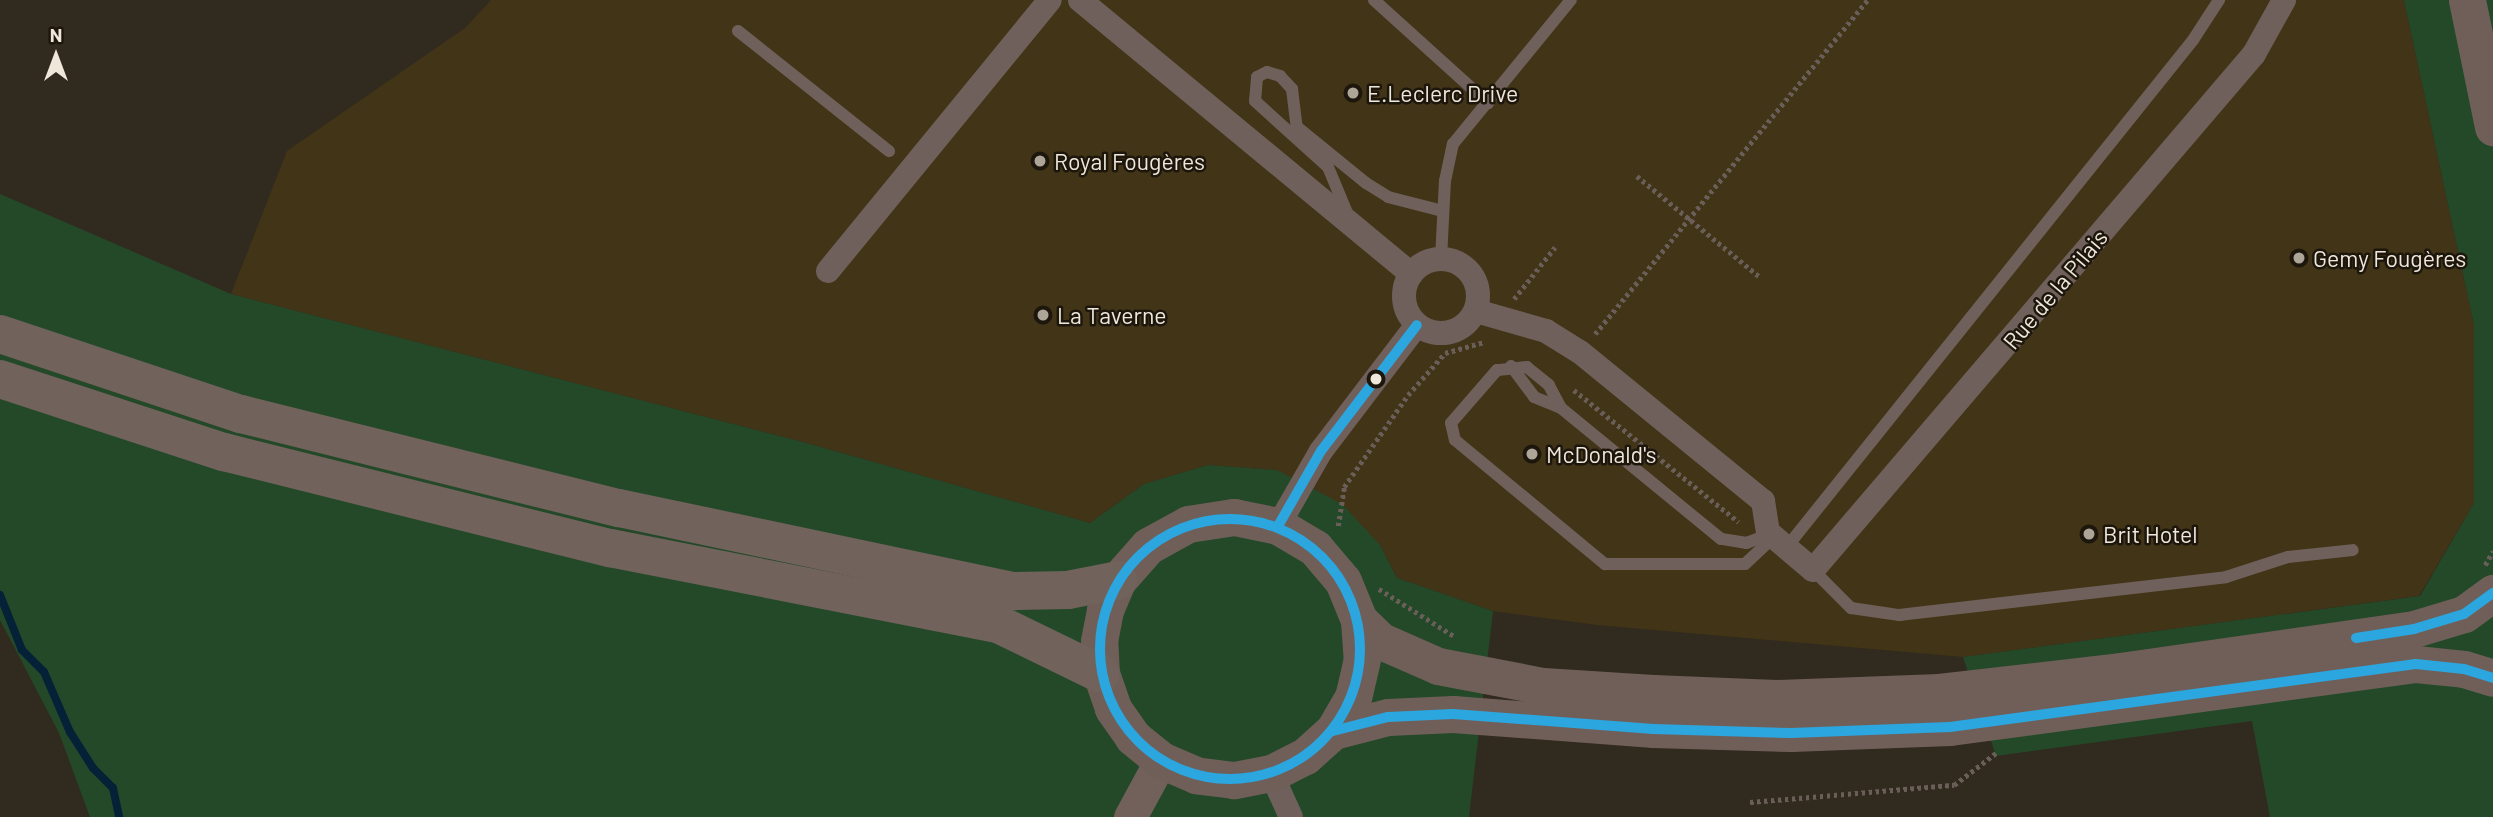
<!DOCTYPE html>
<html>
<head>
<meta charset="utf-8">
<style>
	body { margin:0 }
	#map { position:relative; width:2493px; height:817px; overflow:hidden; background:#312a1e; font-family:Barlow,sans-serif }
	div>[style] { position:absolute }
	[style*='--x'] { left:calc(var(--x)*1px); top:calc(var(--y)*1px); width:calc(var(--w)*1px); rotate:calc(var(--a)*1deg) }
	.built>* { inset:0; background:#423417 }
	.green>* { inset:0; background:#244929 }
	.stream>* { height:8px; margin:-4px; padding:0 4px; transform-origin:4px; border-radius:4px; background:#042138 }
	.path>* { height:4.5px; margin-top:-2.25px; transform-origin:0; background:repeating-linear-gradient(90deg,#6a5e59 0 3.5px,transparent 0 7px) }
	.service>* { height:12px; margin:-6px; padding:0 6px; transform-origin:6px; border-radius:6px; background:#70605b }
	.minor>* { height:24px; margin:-12px; padding:0 12px; transform-origin:12px; border-radius:12px; background:#70605b }
	.minor>.ring { margin:-12px; padding:0; box-sizing:content-box; background:none; border:24px solid #70605b; border-radius:50% }
	.secondary>* { height:33px; margin:-16.5px; padding:0 16.5px; transform-origin:16.5px; border-radius:16.5px; background:#72615a }
	.primary>* { height:37px; margin:-18.5px; padding:0 18.5px; transform-origin:18.5px; border-radius:18.5px; background:#705f59 }
	.trunk>* { height:38px; margin:-19px; padding:0 19px; transform-origin:19px; border-radius:19px; background:#71625c }
	.bus-1>* { height:10px; margin:-5px; padding:0 5px; transform-origin:5px; border-radius:5px; background:#2ca6df }
	.bus-1>.ring { margin:-5px; padding:0; box-sizing:content-box; background:none; border:10px solid #2ca6df; border-radius:50% }
	.dots>* { width:19px; height:19px; translate:-50% -50%; box-sizing:border-box; border:4px solid #1c160c; border-radius:50% }
	span { translate:-50% -50%; white-space:nowrap; text-align:center; line-height:1.15; -webkit-text-stroke:5px #1c160c; paint-order:stroke }
	.poi-label { font-size:23px; color:#efe7d9 }
	.left { translate:0 -50%; text-align:left }
	.street-label { font-size:23px; color:#efe7d9 }
	.north { position:absolute; left:21px; top:21px; width:70px; height:70px; -webkit-text-stroke:5px #1c160c; paint-order:stroke; rotate:0deg; font-size:19px; font-weight:700; line-height:28px; text-align:center; color:#efe7d9 }
	.north::after { content:''; display:block; margin:auto; width:24px; height:32px; background:#efe7d9; clip-path:polygon(50% 0,100% 100%,50% 72%,0 100%) }
</style>
</head>
<body>
<div id="map">
	<div class="built">
		<div style="clip-path:polygon(491px 0,2404px 0,2474px 325px,2474px 503px,2419px 596px,1963px 657px,1597px 625px,1493px 611px,1397px 578px,1380px 545px,1277px 470px,1208px 465px,1144px 484px,1090px 523px,803px 442px,231px 294px,287px 151px,465px 28px)"></div>
	</div>
	<div class="green">
		<div style="clip-path:polygon(2404px 0,2493px 0,2493px 817px,2270px 817px,2252px 721px,1996px 756px,1963px 657px,2420px 596px,2474px 503px,2474px 325px)"></div>
		<div style="clip-path:polygon(0 194px,231px 294px,803px 442px,1090px 523px,1144px 484px,1208px 465px,1277px 470px,1342px 504px,1380px 545px,1397px 578px,1493px 611px,1469px 817px,90px 817px,59px 733px,0 620px)"></div>
	</div>
	<div class="stream">
		<div style="--x:0;--y:595;--w:59;--a:68.2"></div>
		<div style="--x:22;--y:650;--w:31;--a:45"></div>
		<div style="--x:44;--y:672;--w:65;--a:66.6"></div>
		<div style="--x:70;--y:732;--w:43;--a:57.4"></div>
		<div style="--x:93;--y:768;--w:28;--a:45"></div>
		<div style="--x:113;--y:788;--w:30;--a:78"></div>
	</div>
	<div class="path">
		<div style="--x:1637;--y:176;--w:159;--a:39.4"></div>
		<div style="--x:1514;--y:299;--w:66;--a:-51.7"></div>
		<div style="--x:1595;--y:334;--w:431;--a:-50.8"></div>
		<div style="--x:1574;--y:390;--w:211;--a:38.7"></div>
		<div style="--x:1338;--y:526;--w:39;--a:-81"></div>
		<div style="--x:1344;--y:487;--w:112;--a:-55.2"></div>
		<div style="--x:1408;--y:395;--w:56;--a:-48.6"></div>
		<div style="--x:1445;--y:353;--w:41;--a:-15.8"></div>
		<div style="--x:2485;--y:565;--w:16;--a:-60"></div>
		<div style="--x:1379;--y:589;--w:89;--a:32.1"></div>
		<div style="--x:1750;--y:802;--w:205;--a:-4.8"></div>
		<div style="--x:1954;--y:785;--w:53;--a:-37.3"></div>
	</div>
	<div class="service">
		<div style="--x:1374;--y:0;--w:154;--a:42.1"></div>
		<div style="--x:738;--y:31;--w:193;--a:38.5"></div>
		<div style="--x:1348;--y:215;--w:52;--a:-112.6"></div>
		<div style="--x:1328;--y:167;--w:98;--a:-137.9"></div>
		<div style="--x:1255;--y:101;--w:24;--a:-85"></div>
		<div style="--x:1257;--y:77;--w:11;--a:-27"></div>
		<div style="--x:1267;--y:72;--w:14;--a:17"></div>
		<div style="--x:1280;--y:76;--w:18;--a:47"></div>
		<div style="--x:1292;--y:89;--w:38;--a:83"></div>
		<div style="--x:1297;--y:127;--w:89;--a:39.1"></div>
		<div style="--x:1366;--y:183;--w:26;--a:32"></div>
		<div style="--x:1388;--y:197;--w:57;--a:14.3"></div>
		<div style="--x:1441;--y:259;--w:78;--a:-87.1"></div>
		<div style="--x:1445;--y:181;--w:38;--a:-78"></div>
		<div style="--x:1453;--y:144;--w:186;--a:-50.7"></div>
		<div style="--x:1511;--y:366;--w:39;--a:53"></div>
		<div style="--x:1534;--y:397;--w:29;--a:22"></div>
		<div style="--x:1770;--y:534;--w:25;--a:159"></div>
		<div style="--x:1747;--y:543;--w:26;--a:-171"></div>
		<div style="--x:1721;--y:539;--w:207;--a:-140.7"></div>
		<div style="--x:1561;--y:408;--w:26;--a:-118"></div>
		<div style="--x:1549;--y:385;--w:28;--a:-141"></div>
		<div style="--x:1527;--y:367;--w:30;--a:174"></div>
		<div style="--x:1497;--y:370;--w:70;--a:131"></div>
		<div style="--x:1451;--y:423;--w:17;--a:77"></div>
		<div style="--x:1455;--y:440;--w:195;--a:39.6"></div>
		<div style="--x:1605;--y:564;--w:140;--a:0"></div>
		<div style="--x:1745;--y:564;--w:40;--a:-43"></div>
		<div style="--x:1786;--y:548;--w:651;--a:-51.3"></div>
		<div style="--x:2193;--y:40;--w:48;--a:-57"></div>
		<div style="--x:1813;--y:570;--w:54;--a:45"></div>
		<div style="--x:1851;--y:608;--w:49;--a:8.3"></div>
		<div style="--x:1899;--y:615;--w:329;--a:-6.6"></div>
		<div style="--x:2226;--y:577;--w:65;--a:-17.9"></div>
		<div style="--x:2288;--y:557;--w:65;--a:-6.1"></div>
	</div>
	<div class="minor">
		<div style="--x:1080;--y:0;--w:430;--a:39.6"></div>
		<div class="ring" style="left:1404px;top:259px;width:50px;height:50px"></div>
		<div style="--x:828;--y:271;--w:350;--a:-50.7"></div>
		<div style="--x:1476;--y:311;--w:73;--a:15.9"></div>
		<div style="--x:1546;--y:331;--w:40;--a:32"></div>
		<div style="--x:1580;--y:352;--w:236;--a:39.2"></div>
		<div style="--x:1763;--y:501;--w:31;--a:81"></div>
		<div style="--x:1768;--y:532;--w:59;--a:40.2"></div>
		<div style="--x:1813;--y:570;--w:679;--a:-49.48"></div>
		<div style="--x:2254;--y:54;--w:62;--a:-60.9"></div>
		<div style="--x:1278;--y:526;--w:86;--a:-60.2"></div>
		<div style="--x:1321;--y:451;--w:158;--a:-52.7"></div>
		<div style="--x:1271;--y:773;--w:48;--a:65.6"></div>
	</div>
	<div class="secondary">
		<div style="--x:1130;--y:817;--w:65;--a:-61.5"></div>
	</div>
	<div class="primary">
		<div style="--x:2467;--y:0;--w:130;--a:78.4"></div>
		<div style="--x:1359;--y:620;--w:39;--a:86"></div>
		<div style="--x:1362;--y:659;--w:39;--a:103"></div>
		<div style="--x:1353;--y:697;--w:39;--a:120"></div>
		<div style="--x:1333;--y:731;--w:38;--a:138"></div>
		<div style="--x:1305;--y:756;--w:38;--a:153"></div>
		<div style="--x:1271;--y:773;--w:38;--a:169"></div>
		<div style="--x:1234;--y:780;--w:38;--a:-173"></div>
		<div style="--x:1196;--y:775;--w:38;--a:-157"></div>
		<div style="--x:1161;--y:760;--w:36;--a:-141"></div>
		<div style="--x:1133;--y:737;--w:35;--a:-125"></div>
		<div style="--x:1113;--y:708;--w:36;--a:-109"></div>
		<div style="--x:1101;--y:674;--w:33;--a:-93"></div>
		<div style="--x:1099;--y:641;--w:32;--a:-79"></div>
		<div style="--x:1105;--y:610;--w:33;--a:-67"></div>
		<div style="--x:1118;--y:580;--w:45;--a:-48.6"></div>
		<div style="--x:1148;--y:546;--w:46;--a:-28.8"></div>
		<div style="--x:1188;--y:524;--w:47;--a:-8.7"></div>
		<div style="--x:1234;--y:517;--w:45;--a:11.6"></div>
		<div style="--x:1278;--y:526;--w:43;--a:30.7"></div>
		<div style="--x:1315;--y:548;--w:43;--a:49.7"></div>
		<div style="--x:1343;--y:581;--w:42;--a:67.7"></div>
		<div style="--x:1359;--y:620;--w:30;--a:44"></div>
		<div style="--x:1381;--y:641;--w:62;--a:23.7"></div>
		<div style="--x:1438;--y:666;--w:107;--a:10.8"></div>
		<div style="--x:1543;--y:686;--w:110;--a:3.6"></div>
		<div style="--x:1653;--y:693;--w:123;--a:2.3"></div>
		<div style="--x:1776;--y:698;--w:163;--a:-2.1"></div>
		<div style="--x:1939;--y:692;--w:182;--a:-6.6"></div>
		<div style="--x:2120;--y:671;--w:297;--a:-8.1"></div>
		<div style="--x:2414;--y:629;--w:52;--a:-16.7"></div>
		<div style="--x:2464;--y:614;--w:36;--a:-36"></div>
		<div style="--x:1333;--y:731;--w:57;--a:-14.3"></div>
		<div style="--x:1388;--y:717;--w:65;--a:-2.6"></div>
		<div style="--x:1453;--y:714;--w:201;--a:4.3"></div>
		<div style="--x:1653;--y:729;--w:138;--a:1.7"></div>
		<div style="--x:1791;--y:733;--w:159;--a:-2.2"></div>
		<div style="--x:1950;--y:727;--w:470;--a:-7.7"></div>
		<div style="--x:2416;--y:664;--w:48;--a:5.9"></div>
		<div style="--x:2464;--y:669;--w:30;--a:17"></div>
	</div>
	<div class="trunk">
		<div style="--x:0;--y:334;--w:254;--a:18.4"></div>
		<div style="--x:241;--y:414;--w:390;--a:14"></div>
		<div style="--x:619;--y:508;--w:404;--a:11.9"></div>
		<div style="--x:1014;--y:591;--w:54;--a:-1.1"></div>
		<div style="--x:1068;--y:590;--w:51;--a:-11.3"></div>
		<div style="--x:0;--y:379;--w:236;--a:18.1"></div>
		<div style="--x:224;--y:452;--w:398;--a:14"></div>
		<div style="--x:610;--y:548;--w:395;--a:11.1"></div>
		<div style="--x:998;--y:624;--w:114;--a:25.9"></div>
	</div>
	<div class="bus-1">
		<div class="ring" style="left:1100px;top:519px;width:250px;height:250px"></div>
		<div style="--x:1278;--y:526;--w:86;--a:-60.2"></div>
		<div style="--x:1321;--y:451;--w:158;--a:-52.7"></div>
		<div style="--x:2356;--y:638;--w:59;--a:-8.8"></div>
		<div style="--x:2414;--y:629;--w:52;--a:-16.7"></div>
		<div style="--x:2464;--y:614;--w:36;--a:-36"></div>
		<div style="--x:1333;--y:731;--w:57;--a:-14.3"></div>
		<div style="--x:1388;--y:717;--w:65;--a:-2.6"></div>
		<div style="--x:1453;--y:714;--w:201;--a:4.3"></div>
		<div style="--x:1653;--y:729;--w:138;--a:1.7"></div>
		<div style="--x:1791;--y:733;--w:159;--a:-2.2"></div>
		<div style="--x:1950;--y:727;--w:470;--a:-7.7"></div>
		<div style="--x:2416;--y:664;--w:48;--a:5.9"></div>
		<div style="--x:2464;--y:669;--w:30;--a:17"></div>
	</div>
	<div class="dots">
		<div style="left:1353px;top:93px;background:#aca598"></div>
		<div style="left:1040px;top:161px;background:#aca598"></div>
		<div style="left:2299px;top:258px;background:#aca598"></div>
		<div style="left:1043px;top:315px;background:#aca598"></div>
		<div style="left:1376px;top:379px;background:#efe7d9"></div>
		<div style="left:1532px;top:454px;background:#aca598"></div>
		<div style="left:2089px;top:534px;background:#aca598"></div>
	</div>
	<div class="poi-label">
		<span class="left" style="left:1367px;top:93px">E.Leclerc Drive</span>
		<span class="left" style="left:1054px;top:161px">Royal Fougères</span>
		<span class="left" style="left:2313px;top:258px">Gemy Fougères</span>
		<span class="left" style="left:1057px;top:315px">La Taverne</span>
		<span class="left" style="left:1546px;top:454px">McDonald's</span>
		<span class="left" style="left:2103px;top:534px">Brit Hotel</span>
	</div>
	<div class="street-label">
		<span style="left:2055px;top:289px;rotate:-50deg">Rue de la Pilais</span>
	</div>
	<div class="north">N</div>
</div>
</body>
</html>
